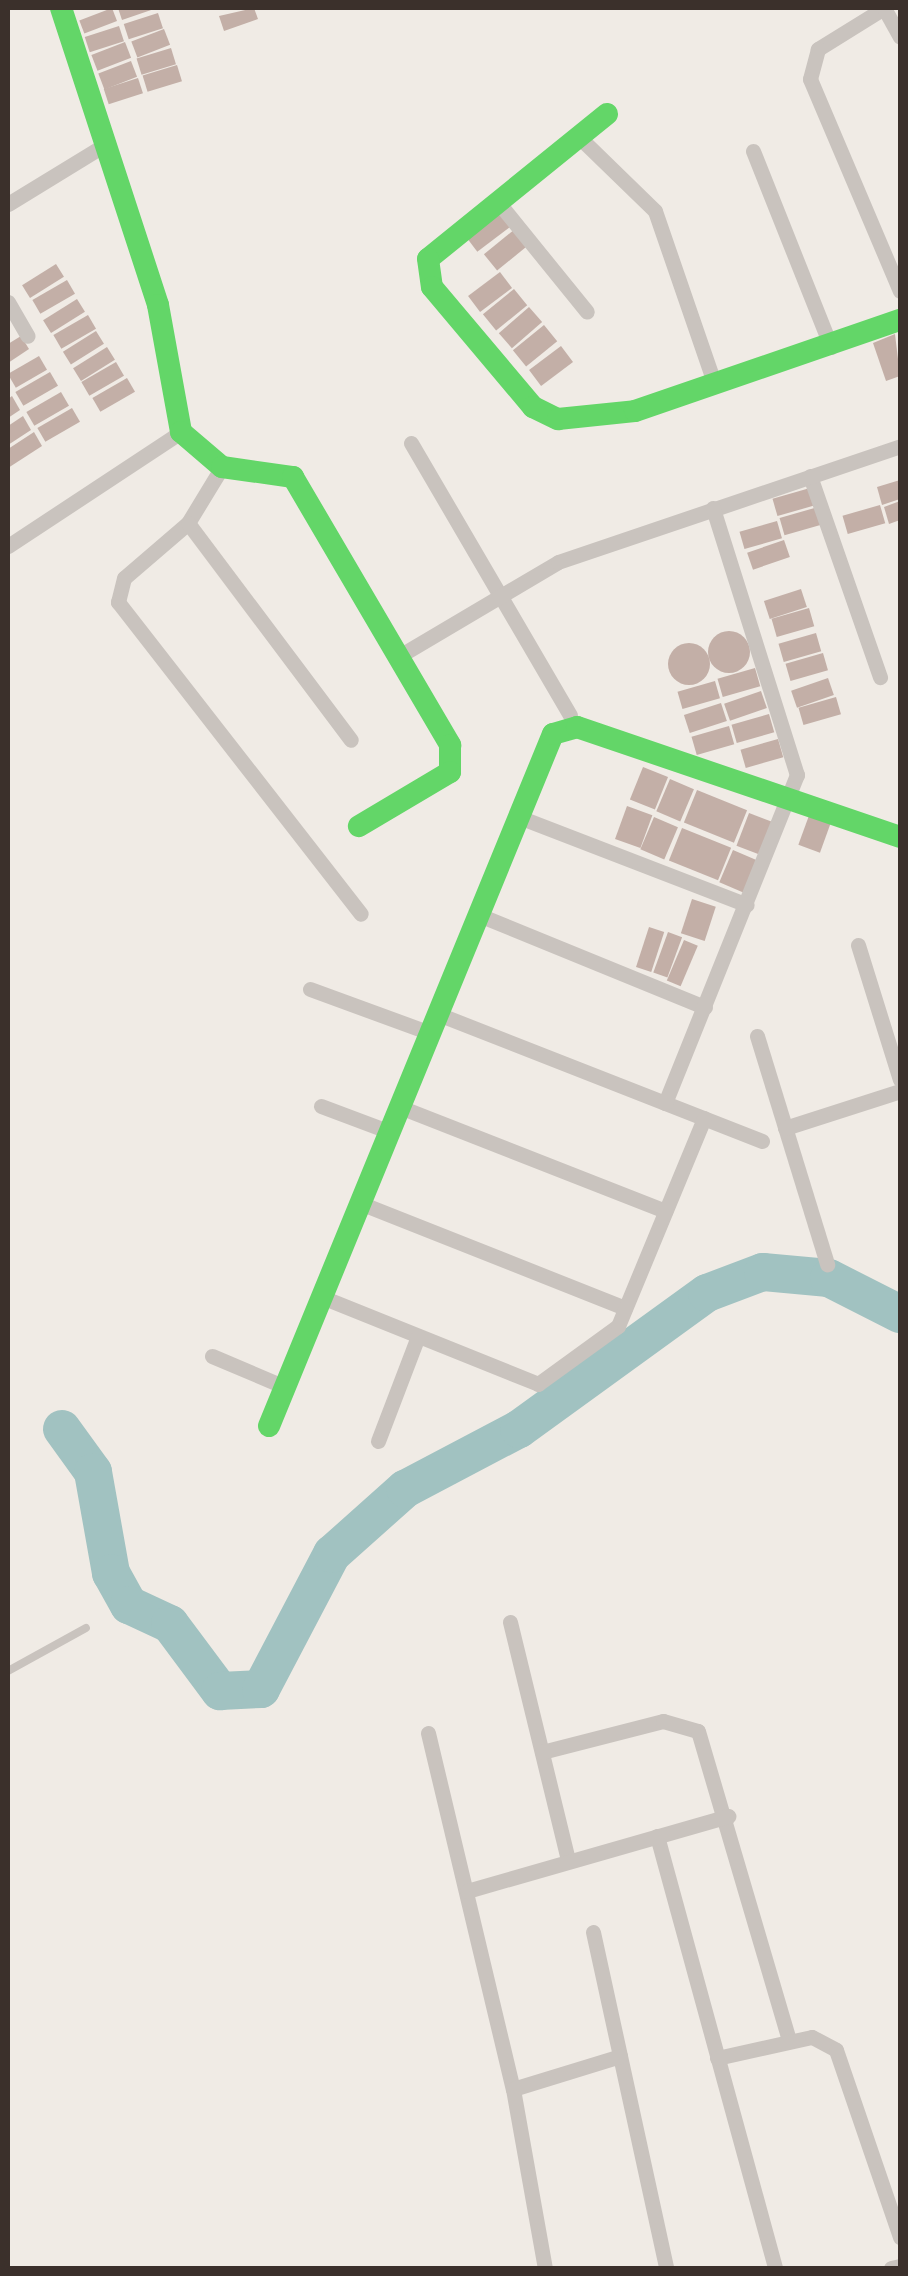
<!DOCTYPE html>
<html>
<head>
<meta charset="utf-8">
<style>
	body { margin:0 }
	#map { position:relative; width:908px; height:2276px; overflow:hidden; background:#f0ebe5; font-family:"PT Sans Narrow",sans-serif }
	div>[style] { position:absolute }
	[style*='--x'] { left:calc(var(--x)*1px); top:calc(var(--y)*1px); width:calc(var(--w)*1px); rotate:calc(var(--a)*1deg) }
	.river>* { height:38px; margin:-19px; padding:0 19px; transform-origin:19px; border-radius:19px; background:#a1c2c1 }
	.building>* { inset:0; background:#c3afa7; transform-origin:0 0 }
	.round { border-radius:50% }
	.lane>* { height:8px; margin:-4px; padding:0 4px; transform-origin:4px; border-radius:4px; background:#c9c3be }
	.street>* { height:15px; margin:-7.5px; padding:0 7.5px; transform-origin:7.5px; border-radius:7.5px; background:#c9c3be }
	.fast>* { height:22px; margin:-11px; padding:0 11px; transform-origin:11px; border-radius:11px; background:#63d668 }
	span { translate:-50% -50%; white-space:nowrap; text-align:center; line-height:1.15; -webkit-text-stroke:8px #fbf5ee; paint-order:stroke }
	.frame { position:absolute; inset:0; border:10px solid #3b302b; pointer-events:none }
</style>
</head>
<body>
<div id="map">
	<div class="river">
		<div style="--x:62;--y:1429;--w:53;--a:54.2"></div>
		<div style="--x:93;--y:1472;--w:103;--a:79.9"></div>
		<div style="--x:111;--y:1573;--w:37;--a:61"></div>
		<div style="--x:129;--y:1605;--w:45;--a:24.9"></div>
		<div style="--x:170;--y:1624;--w:84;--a:53.3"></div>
		<div style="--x:220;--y:1691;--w:41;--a:-2.8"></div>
		<div style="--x:261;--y:1689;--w:153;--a:-62.3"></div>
		<div style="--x:332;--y:1554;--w:98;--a:-41.7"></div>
		<div style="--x:405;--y:1489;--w:129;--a:-27.8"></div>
		<div style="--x:519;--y:1429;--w:232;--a:-35.9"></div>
		<div style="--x:707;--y:1293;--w:60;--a:-20.6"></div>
		<div style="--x:763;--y:1272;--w:66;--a:5.2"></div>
		<div style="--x:829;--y:1278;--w:80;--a:26.9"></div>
	</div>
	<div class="building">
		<div style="left:112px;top:8px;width:14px;height:35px;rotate:69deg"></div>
		<div style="clip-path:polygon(118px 8px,157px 8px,122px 20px)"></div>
		<div style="clip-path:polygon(254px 8px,258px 19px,224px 31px,219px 16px)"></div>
		<div style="left:158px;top:13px;width:16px;height:36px;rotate:72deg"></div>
		<div style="left:119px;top:26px;width:16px;height:36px;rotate:72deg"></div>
		<div style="left:164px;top:29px;width:17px;height:35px;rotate:69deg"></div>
		<div style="left:125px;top:42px;width:17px;height:36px;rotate:69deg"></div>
		<div style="left:171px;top:48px;width:17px;height:36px;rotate:73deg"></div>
		<div style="left:131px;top:61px;width:17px;height:35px;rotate:69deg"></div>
		<div style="left:177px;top:65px;width:17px;height:36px;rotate:73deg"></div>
		<div style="left:138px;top:78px;width:16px;height:36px;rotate:72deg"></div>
		<div style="left:498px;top:211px;width:20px;height:41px;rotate:53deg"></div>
		<div style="left:515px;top:229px;width:21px;height:40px;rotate:51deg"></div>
		<div style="left:56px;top:264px;width:15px;height:40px;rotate:58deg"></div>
		<div style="left:500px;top:272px;width:20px;height:40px;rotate:53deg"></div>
		<div style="left:67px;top:280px;width:16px;height:40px;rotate:60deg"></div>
		<div style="left:514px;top:289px;width:21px;height:40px;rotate:51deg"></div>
		<div style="left:77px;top:299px;width:15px;height:40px;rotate:58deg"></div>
		<div style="left:529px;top:307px;width:20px;height:40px;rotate:49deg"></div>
		<div style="left:88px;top:315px;width:16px;height:40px;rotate:60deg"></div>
		<div style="left:544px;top:325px;width:21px;height:40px;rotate:51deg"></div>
		<div style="left:96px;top:331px;width:15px;height:39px;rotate:58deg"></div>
		<div style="clip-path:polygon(895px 334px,900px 376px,886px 381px,873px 343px)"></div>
		<div style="clip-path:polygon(21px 336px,29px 349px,8px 363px,8px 344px)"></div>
		<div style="left:561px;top:346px;width:20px;height:40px;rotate:53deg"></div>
		<div style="left:107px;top:347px;width:15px;height:40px;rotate:58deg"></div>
		<div style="left:39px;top:356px;width:16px;height:36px;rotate:60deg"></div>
		<div style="left:116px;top:362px;width:16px;height:40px;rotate:60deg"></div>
		<div style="left:50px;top:372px;width:16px;height:40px;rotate:60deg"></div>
		<div style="left:127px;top:378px;width:16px;height:40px;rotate:60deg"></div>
		<div style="left:61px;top:392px;width:16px;height:40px;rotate:60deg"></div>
		<div style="clip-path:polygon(12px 396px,20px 410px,8px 418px,8px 399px)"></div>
		<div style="left:72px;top:408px;width:16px;height:40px;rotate:60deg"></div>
		<div style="clip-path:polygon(23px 416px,31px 430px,8px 445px,8px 426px)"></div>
		<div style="clip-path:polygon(34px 432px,42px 446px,8px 468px,8px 449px)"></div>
		<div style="clip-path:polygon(900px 480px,900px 499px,882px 505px,877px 487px)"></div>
		<div style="left:810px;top:488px;width:18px;height:39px;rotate:74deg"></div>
		<div style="clip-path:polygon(900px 501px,900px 520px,889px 524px,884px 507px)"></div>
		<div style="left:880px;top:505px;width:19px;height:39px;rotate:74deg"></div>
		<div style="left:818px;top:507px;width:18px;height:40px;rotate:74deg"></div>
		<div style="left:777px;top:521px;width:18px;height:39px;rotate:74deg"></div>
		<div style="left:784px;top:540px;width:18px;height:39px;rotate:71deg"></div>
		<div style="left:801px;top:589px;width:19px;height:39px;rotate:72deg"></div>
		<div style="left:809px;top:608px;width:19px;height:39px;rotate:74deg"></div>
		<div class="round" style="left:708px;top:631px;width:42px;height:42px"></div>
		<div style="left:816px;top:633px;width:19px;height:39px;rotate:74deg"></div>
		<div class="round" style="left:668px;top:643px;width:42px;height:42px"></div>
		<div style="left:823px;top:653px;width:18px;height:39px;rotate:74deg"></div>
		<div style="left:755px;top:668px;width:19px;height:39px;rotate:74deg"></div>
		<div style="left:828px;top:678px;width:18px;height:39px;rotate:71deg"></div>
		<div style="left:715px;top:681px;width:18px;height:39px;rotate:74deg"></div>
		<div style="left:761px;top:691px;width:18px;height:39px;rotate:71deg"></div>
		<div style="left:836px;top:697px;width:18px;height:39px;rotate:74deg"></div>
		<div style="left:721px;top:703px;width:19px;height:39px;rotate:72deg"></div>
		<div style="left:769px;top:714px;width:19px;height:39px;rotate:74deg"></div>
		<div style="left:729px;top:726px;width:19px;height:39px;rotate:74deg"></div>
		<div style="left:778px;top:739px;width:19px;height:39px;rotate:74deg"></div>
		<div style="left:643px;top:767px;width:27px;height:35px;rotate:22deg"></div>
		<div style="left:670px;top:779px;width:26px;height:35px;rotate:23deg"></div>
		<div style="left:697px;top:790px;width:54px;height:35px;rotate:22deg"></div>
		<div style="left:627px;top:806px;width:27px;height:35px;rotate:20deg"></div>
		<div style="left:811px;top:810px;width:23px;height:37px;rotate:20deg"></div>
		<div style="left:749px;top:813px;width:26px;height:35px;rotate:21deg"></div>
		<div style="left:654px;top:817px;width:26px;height:35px;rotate:23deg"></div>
		<div style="left:682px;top:828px;width:53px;height:35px;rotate:22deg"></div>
		<div style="left:733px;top:850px;width:26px;height:35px;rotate:23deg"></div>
		<div style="left:692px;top:899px;width:25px;height:36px;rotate:18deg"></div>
		<div style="left:649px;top:927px;width:16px;height:42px;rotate:18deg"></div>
		<div style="left:668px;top:932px;width:15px;height:43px;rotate:20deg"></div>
		<div style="left:684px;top:940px;width:15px;height:44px;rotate:23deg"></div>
	</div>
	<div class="lane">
		<div style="--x:8;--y:1671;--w:89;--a:-28.9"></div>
	</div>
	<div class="street">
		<div style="--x:884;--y:8;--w:78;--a:148.2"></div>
		<div style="--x:818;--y:49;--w:31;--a:105"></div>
		<div style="--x:810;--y:79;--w:230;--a:67"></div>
		<div style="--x:884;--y:8;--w:33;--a:61"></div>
		<div style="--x:579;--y:137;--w:106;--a:44.2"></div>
		<div style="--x:655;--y:211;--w:184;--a:71"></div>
		<div style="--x:753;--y:151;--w:211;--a:68.3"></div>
		<div style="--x:498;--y:202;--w:141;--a:51"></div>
		<div style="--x:8;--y:204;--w:109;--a:-31.5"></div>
		<div style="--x:8;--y:302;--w:39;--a:60"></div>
		<div style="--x:411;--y:443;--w:315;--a:59.7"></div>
		<div style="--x:222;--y:467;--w:66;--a:121.3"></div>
		<div style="--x:188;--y:523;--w:84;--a:139.3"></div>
		<div style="--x:124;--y:578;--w:25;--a:104"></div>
		<div style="--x:118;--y:602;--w:395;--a:52.1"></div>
		<div style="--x:810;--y:476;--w:213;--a:70.8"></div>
		<div style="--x:188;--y:523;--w:271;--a:53.1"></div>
		<div style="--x:8;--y:546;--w:207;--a:-33.4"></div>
		<div style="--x:401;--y:655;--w:182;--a:-30.6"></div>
		<div style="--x:558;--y:562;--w:361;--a:-18.7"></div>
		<div style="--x:519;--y:817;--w:244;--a:21.1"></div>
		<div style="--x:479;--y:915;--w:244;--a:22.2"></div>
		<div style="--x:858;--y:945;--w:141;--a:72.7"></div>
		<div style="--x:310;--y:989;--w:128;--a:20.1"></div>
		<div style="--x:438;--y:1014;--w:348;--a:21.4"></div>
		<div style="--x:757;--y:1036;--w:239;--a:72.9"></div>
		<div style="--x:665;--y:1103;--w:354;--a:-68.1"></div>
		<div style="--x:797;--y:775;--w:280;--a:-107.5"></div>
		<div style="--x:321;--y:1106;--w:74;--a:20.6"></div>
		<div style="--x:400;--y:1107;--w:285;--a:21.4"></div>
		<div style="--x:785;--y:1128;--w:121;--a:-17.8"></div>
		<div style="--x:360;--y:1203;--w:285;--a:21.6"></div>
		<div style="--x:322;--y:1297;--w:233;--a:21.9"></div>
		<div style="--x:538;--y:1384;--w:99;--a:-35.9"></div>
		<div style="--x:618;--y:1326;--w:225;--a:-67.5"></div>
		<div style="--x:212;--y:1356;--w:79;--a:23"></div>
		<div style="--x:378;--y:1441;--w:112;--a:-69.1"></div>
		<div style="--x:510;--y:1622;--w:245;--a:76.3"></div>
		<div style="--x:428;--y:1733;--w:366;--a:76.6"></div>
		<div style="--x:513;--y:2089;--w:182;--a:79.9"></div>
		<div style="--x:542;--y:1752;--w:125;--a:-14.4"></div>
		<div style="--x:663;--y:1721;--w:36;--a:16"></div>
		<div style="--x:698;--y:1731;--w:323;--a:73.6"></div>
		<div style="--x:657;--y:1836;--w:448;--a:74.7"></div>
		<div style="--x:467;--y:1891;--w:272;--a:-16"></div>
		<div style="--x:593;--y:1932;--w:344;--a:77.7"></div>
		<div style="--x:717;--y:2058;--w:97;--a:-12.5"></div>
		<div style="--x:812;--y:2037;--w:27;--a:28"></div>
		<div style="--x:836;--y:2050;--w:198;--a:71.1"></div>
		<div style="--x:513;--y:2089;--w:112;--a:-17.1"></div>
		<div style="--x:891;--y:2268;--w:9;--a:-13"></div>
	</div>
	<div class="fast">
		<div style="--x:61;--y:8;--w:312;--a:71.9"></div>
		<div style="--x:158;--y:305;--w:129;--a:79.7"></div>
		<div style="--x:181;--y:432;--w:54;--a:40.5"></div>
		<div style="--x:222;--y:467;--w:72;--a:8"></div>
		<div style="--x:293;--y:477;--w:311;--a:59.6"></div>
		<div style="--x:450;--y:745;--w:27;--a:90"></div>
		<div style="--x:450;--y:772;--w:106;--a:149.3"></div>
		<div style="--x:607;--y:114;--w:230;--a:141"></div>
		<div style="--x:428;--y:259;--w:28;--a:82"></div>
		<div style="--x:432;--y:287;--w:157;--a:49.9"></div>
		<div style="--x:533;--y:407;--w:28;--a:26"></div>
		<div style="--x:558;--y:419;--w:77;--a:-5.9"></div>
		<div style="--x:635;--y:411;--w:280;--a:-19"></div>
		<div style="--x:269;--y:1426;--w:748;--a:-67.69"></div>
		<div style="--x:553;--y:734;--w:25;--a:-16"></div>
		<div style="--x:577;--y:727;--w:341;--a:18.8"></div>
	</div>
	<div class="frame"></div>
</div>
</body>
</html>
